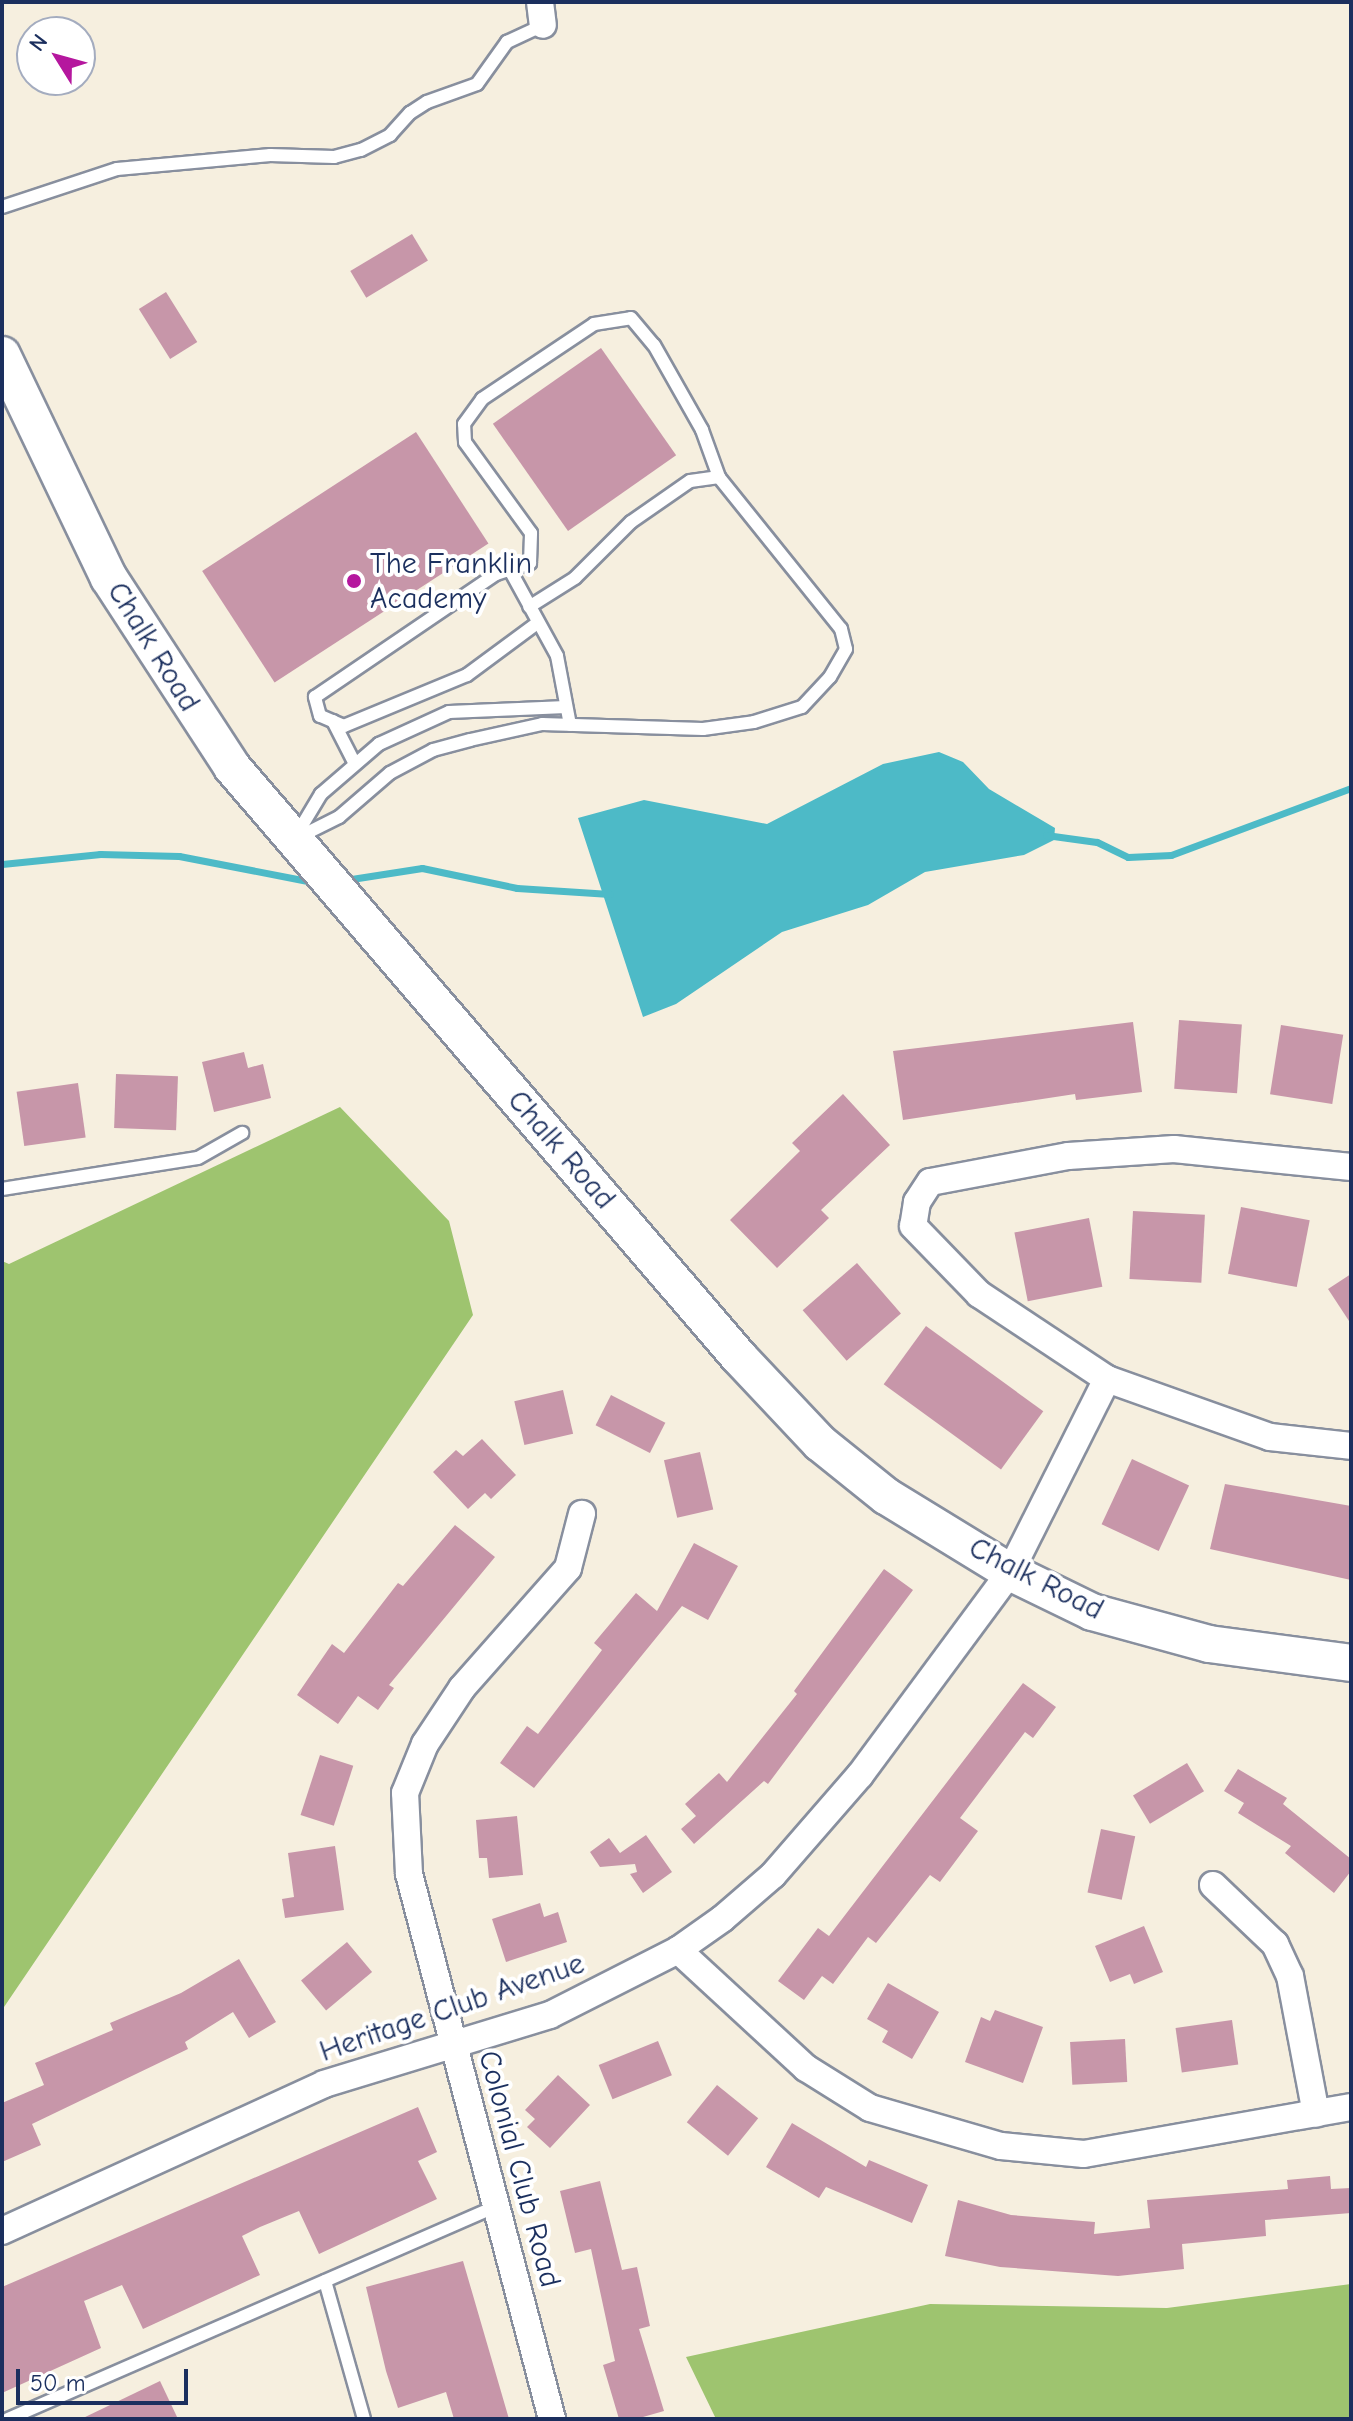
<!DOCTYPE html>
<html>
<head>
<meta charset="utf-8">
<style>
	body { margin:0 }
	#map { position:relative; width:1353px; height:2421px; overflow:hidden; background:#f6efdf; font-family:"Comic Neue",sans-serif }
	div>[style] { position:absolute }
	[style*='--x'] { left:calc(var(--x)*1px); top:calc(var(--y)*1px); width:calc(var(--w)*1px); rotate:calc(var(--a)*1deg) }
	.green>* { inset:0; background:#9ec46f }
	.water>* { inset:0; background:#4dbac7 }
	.stream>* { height:7px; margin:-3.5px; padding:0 3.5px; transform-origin:3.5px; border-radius:3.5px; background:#4dbac7 }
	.building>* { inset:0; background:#c796a9; transform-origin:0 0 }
	.roads { filter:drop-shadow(2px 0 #888f9e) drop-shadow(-2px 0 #888f9e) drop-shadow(0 2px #888f9e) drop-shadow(0 -2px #888f9e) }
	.lane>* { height:12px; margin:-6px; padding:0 6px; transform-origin:6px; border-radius:6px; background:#fff }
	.street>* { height:26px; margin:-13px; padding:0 13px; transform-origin:13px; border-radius:13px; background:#fff }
	.secondary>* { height:36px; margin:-18px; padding:0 18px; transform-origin:18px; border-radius:18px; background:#fff }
	.dots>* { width:22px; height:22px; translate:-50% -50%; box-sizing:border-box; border:4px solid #fff; border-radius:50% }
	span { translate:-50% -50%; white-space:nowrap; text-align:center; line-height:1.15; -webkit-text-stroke:8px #fff; paint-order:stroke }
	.poi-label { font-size:30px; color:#1b2f5e }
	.left { translate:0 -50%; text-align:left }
	.street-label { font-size:30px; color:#1b2f5e }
	.frame { position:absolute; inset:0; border:4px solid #1b2f5e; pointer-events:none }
	.north { position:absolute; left:16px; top:16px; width:80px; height:80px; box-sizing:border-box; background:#fff; border:2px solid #a4acbf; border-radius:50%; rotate:307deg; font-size:22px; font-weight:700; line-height:32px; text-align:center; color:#1b2f5e }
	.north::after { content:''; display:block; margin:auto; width:28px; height:36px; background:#b5179e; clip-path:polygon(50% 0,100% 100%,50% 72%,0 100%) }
	.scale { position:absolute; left:16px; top:2369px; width:172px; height:36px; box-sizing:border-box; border:4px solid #1b2f5e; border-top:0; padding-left:10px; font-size:24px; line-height:28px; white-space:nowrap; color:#1b2f5e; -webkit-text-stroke:6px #fff; paint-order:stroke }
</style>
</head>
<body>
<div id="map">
	<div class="green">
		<div style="clip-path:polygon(340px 1107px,449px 1221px,473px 1315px,2px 2010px,2px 1261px,9px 1264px)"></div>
		<div style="clip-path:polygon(1351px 2284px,1351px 2419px,716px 2419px,686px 2357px,930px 2304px,1167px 2308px)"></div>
	</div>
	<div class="water">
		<div style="clip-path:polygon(939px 752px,963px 762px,989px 789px,1055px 828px,1054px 840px,1024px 855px,925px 872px,868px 905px,782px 932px,676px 1004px,643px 1017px,578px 818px,644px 800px,767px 824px,883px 764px)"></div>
	</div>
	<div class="stream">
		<div style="--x:1046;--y:835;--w:51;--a:7.8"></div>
		<div style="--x:1097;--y:842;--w:34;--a:26"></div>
		<div style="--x:1128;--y:857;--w:43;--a:-2.7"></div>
		<div style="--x:1171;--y:855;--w:192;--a:-20.4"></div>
		<div style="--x:2;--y:864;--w:99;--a:-5.8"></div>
		<div style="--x:100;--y:854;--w:79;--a:1.5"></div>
		<div style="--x:179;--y:856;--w:136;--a:11"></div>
		<div style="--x:345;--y:880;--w:78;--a:-8.9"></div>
		<div style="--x:422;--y:868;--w:97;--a:11.9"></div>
		<div style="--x:517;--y:888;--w:93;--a:3.7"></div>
	</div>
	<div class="building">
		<div style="left:412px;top:234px;width:31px;height:72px;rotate:59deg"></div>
		<div style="left:166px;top:292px;width:59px;height:32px;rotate:58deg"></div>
		<div style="left:601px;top:348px;width:131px;height:132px;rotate:55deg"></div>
		<div style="left:416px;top:432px;width:133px;height:255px;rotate:57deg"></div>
		<div style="left:1179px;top:1020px;width:63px;height:69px;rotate:4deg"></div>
		<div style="clip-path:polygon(1133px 1022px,1142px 1092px,1076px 1100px,1075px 1094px,903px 1120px,893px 1051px)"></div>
		<div style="left:1281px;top:1025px;width:63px;height:70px;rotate:9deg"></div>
		<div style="clip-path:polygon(244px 1052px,248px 1068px,263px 1064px,271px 1098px,214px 1112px,202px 1062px)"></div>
		<div style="left:116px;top:1074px;width:62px;height:54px;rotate:2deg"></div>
		<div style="left:78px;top:1083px;width:55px;height:62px;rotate:82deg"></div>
		<div style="clip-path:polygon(843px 1094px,890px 1145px,821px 1210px,829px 1218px,777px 1268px,730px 1220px,800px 1151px,792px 1143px)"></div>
		<div style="left:1241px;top:1207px;width:70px;height:68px;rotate:11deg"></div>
		<div style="left:1133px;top:1211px;width:72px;height:68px;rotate:3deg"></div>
		<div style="left:1089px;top:1218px;width:70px;height:76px;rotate:79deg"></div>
		<div style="left:857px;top:1263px;width:67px;height:72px;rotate:49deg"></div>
		<div style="clip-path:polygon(1351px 1274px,1351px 1324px,1328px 1289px)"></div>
		<div style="left:926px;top:1326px;width:145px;height:72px;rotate:36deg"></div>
		<div style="left:563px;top:1390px;width:45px;height:50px;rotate:77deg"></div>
		<div style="left:611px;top:1395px;width:61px;height:34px;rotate:27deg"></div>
		<div style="clip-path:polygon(482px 1439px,516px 1475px,491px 1499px,485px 1493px,468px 1509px,433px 1472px,456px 1450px,463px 1456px)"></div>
		<div style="left:700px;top:1452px;width:59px;height:37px;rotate:77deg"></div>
		<div style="left:1132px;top:1459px;width:63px;height:72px;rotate:25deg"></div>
		<div style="clip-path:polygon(1225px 1484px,1351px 1506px,1351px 1580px,1210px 1549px)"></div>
		<div style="clip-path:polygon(455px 1525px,495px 1557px,389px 1685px,394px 1688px,378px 1710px,358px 1696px,338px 1724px,297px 1695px,332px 1644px,344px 1653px,398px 1583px,403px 1586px)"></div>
		<div style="clip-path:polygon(694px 1543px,738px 1566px,708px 1620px,682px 1606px,534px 1788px,500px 1763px,527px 1726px,538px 1734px,602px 1650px,594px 1643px,636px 1593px,657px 1611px)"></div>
		<div style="clip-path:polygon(884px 1569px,913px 1590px,768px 1784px,764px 1781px,694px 1844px,681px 1829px,696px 1816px,685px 1804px,719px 1773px,727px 1782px,797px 1694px,794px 1691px)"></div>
		<div style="clip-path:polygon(1023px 1683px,1056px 1707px,1033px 1738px,1025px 1732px,960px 1818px,978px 1831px,940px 1882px,930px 1875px,876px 1943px,868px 1937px,833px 1984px,822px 1976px,804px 2000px,778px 1981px,818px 1928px,829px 1936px)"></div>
		<div style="left:320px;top:1755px;width:35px;height:63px;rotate:18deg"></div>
		<div style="left:1187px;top:1763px;width:33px;height:63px;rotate:59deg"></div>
		<div style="clip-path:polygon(1238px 1769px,1287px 1798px,1283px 1804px,1351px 1859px,1351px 1871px,1334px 1893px,1285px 1853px,1291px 1846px,1238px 1813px,1244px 1803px,1224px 1791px)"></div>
		<div style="clip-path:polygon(517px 1816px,523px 1875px,489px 1878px,487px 1858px,479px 1858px,476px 1820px)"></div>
		<div style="left:1101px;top:1829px;width:35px;height:65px;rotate:12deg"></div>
		<div style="clip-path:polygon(646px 1835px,672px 1872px,643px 1893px,630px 1874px,637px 1872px,635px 1864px,600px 1867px,590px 1852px,609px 1838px,620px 1853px)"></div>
		<div style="clip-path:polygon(335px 1846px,344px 1910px,285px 1918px,282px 1899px,294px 1897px,288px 1853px)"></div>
		<div style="clip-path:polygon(540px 1903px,544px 1917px,558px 1912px,567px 1942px,506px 1962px,492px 1919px)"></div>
		<div style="clip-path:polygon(1144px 1926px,1163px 1972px,1134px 1984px,1130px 1974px,1110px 1982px,1095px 1946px)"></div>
		<div style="left:347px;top:1942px;width:39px;height:60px;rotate:50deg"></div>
		<div style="clip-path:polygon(239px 1959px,276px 2022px,249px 2038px,233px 2012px,185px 2042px,188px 2049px,32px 2124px,41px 2145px,2px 2162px,2px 2103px,44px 2085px,35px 2063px,113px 2030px,110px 2023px,181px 1993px)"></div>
		<div style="clip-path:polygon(888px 1983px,939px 2012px,912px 2059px,882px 2042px,888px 2031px,867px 2019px)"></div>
		<div style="clip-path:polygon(995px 2010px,1043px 2027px,1023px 2083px,965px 2062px,981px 2017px,990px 2021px)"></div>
		<div style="left:1232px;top:2020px;width:45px;height:57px;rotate:82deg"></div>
		<div style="left:1125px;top:2039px;width:43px;height:55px;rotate:87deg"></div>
		<div style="left:658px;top:2041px;width:37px;height:64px;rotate:68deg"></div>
		<div style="clip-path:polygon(558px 2075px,590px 2105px,550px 2148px,527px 2127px,535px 2119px,525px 2110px)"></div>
		<div style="left:717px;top:2085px;width:53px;height:48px;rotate:39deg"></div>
		<div style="clip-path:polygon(418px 2107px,437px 2152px,418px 2161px,437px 2199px,319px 2254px,299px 2211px,260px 2227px,242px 2236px,260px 2275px,143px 2329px,122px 2285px,84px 2301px,101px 2348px,2px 2393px,2px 2287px)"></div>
		<div style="clip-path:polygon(792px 2123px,866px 2167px,869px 2160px,928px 2185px,912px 2223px,826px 2187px,819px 2198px,766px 2167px)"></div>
		<div style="clip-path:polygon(1330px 2176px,1331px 2189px,1351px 2188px,1351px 2213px,1265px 2220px,1266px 2236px,1182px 2244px,1184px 2269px,1118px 2276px,1000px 2267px,945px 2256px,958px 2200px,1011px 2215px,1095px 2222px,1094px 2234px,1150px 2228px,1147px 2200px,1288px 2189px,1287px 2180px)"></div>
		<div style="clip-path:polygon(600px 2181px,622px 2270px,637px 2267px,650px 2326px,639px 2329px,664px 2411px,636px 2419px,619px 2419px,603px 2365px,615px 2361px,591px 2249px,575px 2253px,560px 2191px)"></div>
		<div style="clip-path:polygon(463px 2261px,509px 2419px,454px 2419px,446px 2392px,398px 2408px,386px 2371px,366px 2287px)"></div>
		<div style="clip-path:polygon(160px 2381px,178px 2419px,81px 2419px)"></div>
	</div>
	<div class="roads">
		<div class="lane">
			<div style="--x:2;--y:207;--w:121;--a:-18.3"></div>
			<div style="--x:117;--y:169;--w:154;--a:-5.2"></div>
			<div style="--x:270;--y:155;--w:64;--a:1.8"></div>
			<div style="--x:334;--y:157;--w:28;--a:-15"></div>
			<div style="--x:361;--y:150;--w:33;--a:-27"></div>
			<div style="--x:390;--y:135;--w:30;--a:-48"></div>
			<div style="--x:410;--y:113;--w:20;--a:-33"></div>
			<div style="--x:427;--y:102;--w:53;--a:-19.8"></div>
			<div style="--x:477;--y:84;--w:52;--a:-54.5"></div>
			<div style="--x:507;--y:42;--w:40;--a:-25"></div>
			<div style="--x:510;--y:570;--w:98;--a:61.3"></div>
			<div style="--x:557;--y:656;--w:70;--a:79.3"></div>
			<div style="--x:536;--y:624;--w:86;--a:143.5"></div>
			<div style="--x:467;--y:675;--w:133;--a:157.5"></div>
			<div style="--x:344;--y:726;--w:26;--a:-157"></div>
			<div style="--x:320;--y:716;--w:20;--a:-105"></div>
			<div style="--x:315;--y:697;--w:219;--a:-34.2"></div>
			<div style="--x:496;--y:574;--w:36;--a:-18"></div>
			<div style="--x:530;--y:563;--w:30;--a:-88"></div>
			<div style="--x:531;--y:533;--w:112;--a:-126"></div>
			<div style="--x:465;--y:442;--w:18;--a:-93"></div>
			<div style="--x:464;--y:424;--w:31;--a:-54"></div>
			<div style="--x:482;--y:399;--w:135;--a:-33.8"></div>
			<div style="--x:594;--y:324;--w:37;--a:-9"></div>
			<div style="--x:631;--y:318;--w:35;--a:50"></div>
			<div style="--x:654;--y:345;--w:98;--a:60.5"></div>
			<div style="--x:702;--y:430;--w:50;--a:70.1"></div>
			<div style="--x:333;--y:721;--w:46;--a:62.9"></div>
			<div style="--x:297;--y:834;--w:47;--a:-59"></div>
			<div style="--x:321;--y:794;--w:77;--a:-40.8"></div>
			<div style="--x:379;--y:744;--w:77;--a:-24.6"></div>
			<div style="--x:449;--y:712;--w:117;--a:-2.4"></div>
			<div style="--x:299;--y:837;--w:45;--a:-26.6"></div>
			<div style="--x:339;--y:817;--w:67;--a:-40.8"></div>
			<div style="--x:390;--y:773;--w:49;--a:-28.1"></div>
			<div style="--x:433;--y:750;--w:38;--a:-15"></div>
			<div style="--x:470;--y:740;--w:74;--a:-12.5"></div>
			<div style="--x:542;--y:724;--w:161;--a:1.8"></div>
			<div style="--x:703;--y:729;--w:51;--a:-7.8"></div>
			<div style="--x:754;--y:722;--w:50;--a:-17.4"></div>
			<div style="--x:802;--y:707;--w:41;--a:-47"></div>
			<div style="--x:830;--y:677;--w:32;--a:-60"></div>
			<div style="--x:846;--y:649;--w:21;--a:-104"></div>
			<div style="--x:841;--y:629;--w:195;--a:-128.8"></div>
			<div style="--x:719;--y:477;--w:29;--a:172"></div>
			<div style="--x:690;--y:481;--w:72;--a:145.2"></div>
			<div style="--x:631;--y:522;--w:79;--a:135"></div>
			<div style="--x:575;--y:578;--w:54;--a:147.8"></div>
			<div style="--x:2;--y:1189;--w:198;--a:-9"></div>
			<div style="--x:198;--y:1158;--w:51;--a:-29.6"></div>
			<div style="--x:325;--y:2281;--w:143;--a:74.2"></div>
			<div style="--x:8;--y:2419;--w:533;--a:-23.54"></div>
		</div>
		<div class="street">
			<div style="--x:540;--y:2;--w:23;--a:83"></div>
			<div style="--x:1351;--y:1167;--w:178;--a:-174.2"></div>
			<div style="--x:1174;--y:1149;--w:106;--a:176.2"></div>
			<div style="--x:1068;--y:1156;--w:140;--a:169.3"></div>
			<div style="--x:930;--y:1182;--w:24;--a:123"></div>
			<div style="--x:917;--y:1202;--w:24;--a:99"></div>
			<div style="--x:913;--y:1226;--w:95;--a:45.9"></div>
			<div style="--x:979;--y:1294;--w:154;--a:33.6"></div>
			<div style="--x:1107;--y:1379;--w:173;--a:19.6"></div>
			<div style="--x:1270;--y:1437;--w:81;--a:6.3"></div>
			<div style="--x:1213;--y:1885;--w:86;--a:43.6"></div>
			<div style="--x:1275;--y:1944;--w:35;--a:65"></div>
			<div style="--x:1290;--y:1976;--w:140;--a:79.3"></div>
			<div style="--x:678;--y:1950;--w:174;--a:42.7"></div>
			<div style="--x:806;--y:2068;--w:75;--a:32"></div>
			<div style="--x:870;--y:2108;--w:136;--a:16.2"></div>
			<div style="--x:1001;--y:2146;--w:83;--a:5.5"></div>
			<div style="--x:1084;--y:2154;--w:271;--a:-10"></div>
			<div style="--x:2;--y:2231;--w:354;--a:-24.5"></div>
			<div style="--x:324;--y:2084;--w:236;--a:-17"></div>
			<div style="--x:550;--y:2015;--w:144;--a:-26.9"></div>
			<div style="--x:678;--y:1950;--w:54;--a:-35.2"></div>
			<div style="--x:722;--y:1919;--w:67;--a:-40.8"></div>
			<div style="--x:773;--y:1875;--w:133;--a:-49"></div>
			<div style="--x:860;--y:1775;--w:252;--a:-53.5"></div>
			<div style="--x:1010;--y:1572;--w:216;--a:-63.3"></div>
			<div style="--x:552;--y:2419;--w:563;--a:-104.7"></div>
			<div style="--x:409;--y:1874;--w:81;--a:-92.8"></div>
			<div style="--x:405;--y:1793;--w:53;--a:-67.8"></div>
			<div style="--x:425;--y:1744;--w:67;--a:-56.5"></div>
			<div style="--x:462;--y:1688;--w:160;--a:-48.5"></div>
			<div style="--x:568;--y:1568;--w:56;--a:-75.5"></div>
		</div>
		<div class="secondary">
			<div style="--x:2;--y:355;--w:247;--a:64.4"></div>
			<div style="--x:109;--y:578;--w:225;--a:56.9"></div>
			<div style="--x:232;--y:767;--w:777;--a:49.33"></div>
			<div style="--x:738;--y:1356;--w:120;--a:46.7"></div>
			<div style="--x:820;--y:1443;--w:85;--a:38.8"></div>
			<div style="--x:886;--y:1496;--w:145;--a:31.5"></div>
			<div style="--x:1010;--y:1572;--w:91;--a:26"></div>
			<div style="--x:1092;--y:1612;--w:121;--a:15.3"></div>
			<div style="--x:1209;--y:1644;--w:143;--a:7.6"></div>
		</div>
	</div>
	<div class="dots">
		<div style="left:354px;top:581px;background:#b5179e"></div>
	</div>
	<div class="poi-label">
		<span class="left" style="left:370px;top:581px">The Franklin<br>Academy</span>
	</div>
	<div class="street-label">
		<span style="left:153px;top:647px;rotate:58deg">Chalk Road</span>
		<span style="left:561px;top:1150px;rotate:49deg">Chalk Road</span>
		<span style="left:1036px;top:1579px;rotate:27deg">Chalk Road</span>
		<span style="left:452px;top:2008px;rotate:-19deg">Heritage Club Avenue</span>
		<span style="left:519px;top:2169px;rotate:75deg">Colonial Club Road</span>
	</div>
	<div class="frame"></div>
	<div class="north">N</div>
	<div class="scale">50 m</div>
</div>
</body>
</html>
